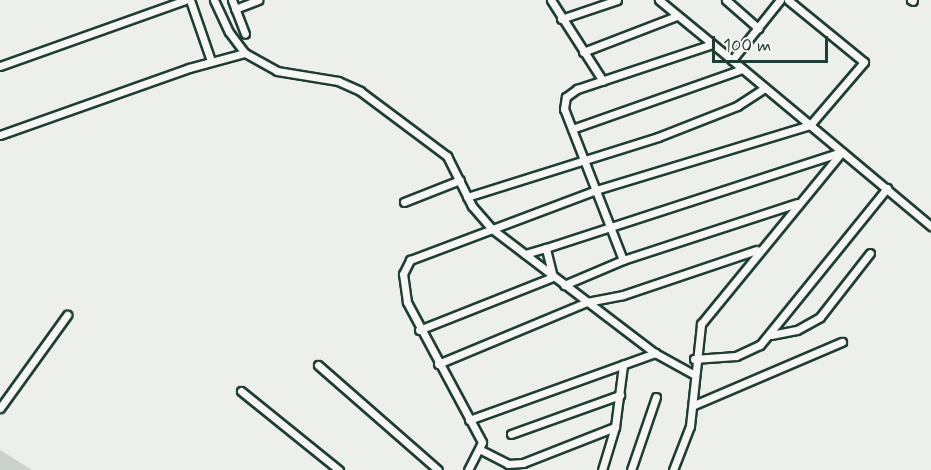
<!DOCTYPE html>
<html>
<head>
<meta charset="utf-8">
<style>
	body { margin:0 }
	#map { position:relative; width:931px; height:470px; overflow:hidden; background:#edefea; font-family:Mynerve,sans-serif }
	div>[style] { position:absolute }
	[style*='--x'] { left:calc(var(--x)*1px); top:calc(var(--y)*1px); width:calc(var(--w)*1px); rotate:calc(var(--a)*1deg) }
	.green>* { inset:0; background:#cbd2cc }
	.roads { filter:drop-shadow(2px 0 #1f3d34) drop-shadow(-2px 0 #1f3d34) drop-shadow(0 2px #1f3d34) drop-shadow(0 -2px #1f3d34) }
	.street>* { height:7px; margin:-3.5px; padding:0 3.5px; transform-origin:3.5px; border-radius:3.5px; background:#f6f6f2 }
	span { translate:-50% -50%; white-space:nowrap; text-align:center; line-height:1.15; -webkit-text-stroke:4.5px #f6f6f2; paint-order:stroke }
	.scale { position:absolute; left:712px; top:36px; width:116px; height:27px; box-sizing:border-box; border:3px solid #1f3d34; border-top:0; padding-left:8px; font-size:18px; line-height:21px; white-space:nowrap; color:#1f3d34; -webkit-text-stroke:4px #f6f6f2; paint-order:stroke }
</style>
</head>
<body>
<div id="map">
	<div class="green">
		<div style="clip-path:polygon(0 450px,32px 470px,0 470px)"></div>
	</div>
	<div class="roads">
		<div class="street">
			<div style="--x:190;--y:0;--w:65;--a:71"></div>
			<div style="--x:214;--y:0;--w:35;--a:65"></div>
			<div style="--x:229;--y:32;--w:26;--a:53"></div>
			<div style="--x:245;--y:53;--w:37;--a:29"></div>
			<div style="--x:277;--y:71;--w:62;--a:9.3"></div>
			<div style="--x:338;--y:81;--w:24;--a:24"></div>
			<div style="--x:360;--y:91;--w:109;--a:36.8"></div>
			<div style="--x:447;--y:156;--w:56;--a:63.4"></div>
			<div style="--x:472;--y:206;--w:30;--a:49"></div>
			<div style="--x:492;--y:229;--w:205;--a:37.3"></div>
			<div style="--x:655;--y:353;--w:43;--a:28.9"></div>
			<div style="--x:232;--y:0;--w:36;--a:69"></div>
			<div style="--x:551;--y:0;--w:96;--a:57.3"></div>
			<div style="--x:659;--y:0;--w:94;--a:39.4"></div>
			<div style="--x:726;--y:0;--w:43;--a:41.2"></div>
			<div style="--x:780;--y:0;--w:77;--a:128.7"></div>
			<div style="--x:732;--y:60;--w:102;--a:39.8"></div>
			<div style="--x:788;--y:0;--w:98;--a:39.2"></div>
			<div style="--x:864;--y:62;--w:83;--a:130.6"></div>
			<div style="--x:810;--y:125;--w:158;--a:39.9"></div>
			<div style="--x:911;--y:0;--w:2;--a:27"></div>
			<div style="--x:235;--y:9;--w:25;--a:-21"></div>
			<div style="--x:561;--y:19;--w:59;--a:-18.7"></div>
			<div style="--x:583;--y:52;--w:101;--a:-21"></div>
			<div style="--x:0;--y:66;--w:196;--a:-19.6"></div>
			<div style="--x:572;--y:129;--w:180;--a:-19.4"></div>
			<div style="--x:0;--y:135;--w:201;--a:-19.5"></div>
			<div style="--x:189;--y:68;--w:58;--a:-15"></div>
			<div style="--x:467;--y:197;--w:200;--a:-17.4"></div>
			<div style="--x:658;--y:137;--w:85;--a:-21.4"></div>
			<div style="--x:737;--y:106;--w:33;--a:-33"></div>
			<div style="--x:404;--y:202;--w:60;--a:-21.4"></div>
			<div style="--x:525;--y:254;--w:22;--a:-16"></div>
			<div style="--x:623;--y:260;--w:162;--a:-111.3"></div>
			<div style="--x:564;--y:109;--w:12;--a:-81"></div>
			<div style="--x:566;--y:97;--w:14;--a:-36"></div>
			<div style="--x:577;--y:89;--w:142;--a:-18.4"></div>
			<div style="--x:564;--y:285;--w:64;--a:-23"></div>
			<div style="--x:623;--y:260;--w:183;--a:-18.1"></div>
			<div style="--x:419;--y:330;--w:144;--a:-21.6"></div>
			<div style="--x:553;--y:277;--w:30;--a:-104"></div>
			<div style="--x:546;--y:248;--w:311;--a:-18"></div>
			<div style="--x:771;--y:335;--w:26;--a:-11"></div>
			<div style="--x:797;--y:330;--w:26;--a:-29"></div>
			<div style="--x:820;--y:317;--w:81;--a:-52"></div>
			<div style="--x:694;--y:359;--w:42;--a:-4.1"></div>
			<div style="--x:736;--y:356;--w:26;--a:-25"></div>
			<div style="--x:760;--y:345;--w:202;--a:-51"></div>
			<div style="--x:438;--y:364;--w:161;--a:-22.6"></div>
			<div style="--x:587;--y:302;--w:37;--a:-11"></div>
			<div style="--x:623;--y:295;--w:141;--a:-18.6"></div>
			<div style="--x:318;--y:365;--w:159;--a:41.2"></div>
			<div style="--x:241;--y:391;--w:126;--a:38.9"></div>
			<div style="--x:694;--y:405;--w:161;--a:-23.1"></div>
			<div style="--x:0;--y:408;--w:115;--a:-54.2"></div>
			<div style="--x:469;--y:420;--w:198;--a:-19.8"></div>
			<div style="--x:511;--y:434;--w:116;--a:-19.7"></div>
			<div style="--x:481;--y:450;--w:30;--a:27"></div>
			<div style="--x:508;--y:464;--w:15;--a:-4"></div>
			<div style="--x:523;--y:463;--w:99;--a:-21.4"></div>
			<div style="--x:468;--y:470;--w:31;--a:-63"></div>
			<div style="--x:482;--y:442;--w:159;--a:-118.2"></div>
			<div style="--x:407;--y:302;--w:28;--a:-98"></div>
			<div style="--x:403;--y:274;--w:16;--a:-63"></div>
			<div style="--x:410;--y:260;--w:199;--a:-20.6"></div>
			<div style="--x:596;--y:190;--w:224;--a:-16.9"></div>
			<div style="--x:602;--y:470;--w:45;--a:-73.2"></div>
			<div style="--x:615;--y:427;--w:63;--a:-82.6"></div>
			<div style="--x:631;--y:470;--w:77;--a:-71.1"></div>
			<div style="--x:673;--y:470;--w:47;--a:-68.9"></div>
			<div style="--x:690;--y:426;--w:103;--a:-83.8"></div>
			<div style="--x:701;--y:324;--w:222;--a:-50.7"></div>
		</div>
	</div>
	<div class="scale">100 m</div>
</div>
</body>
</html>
